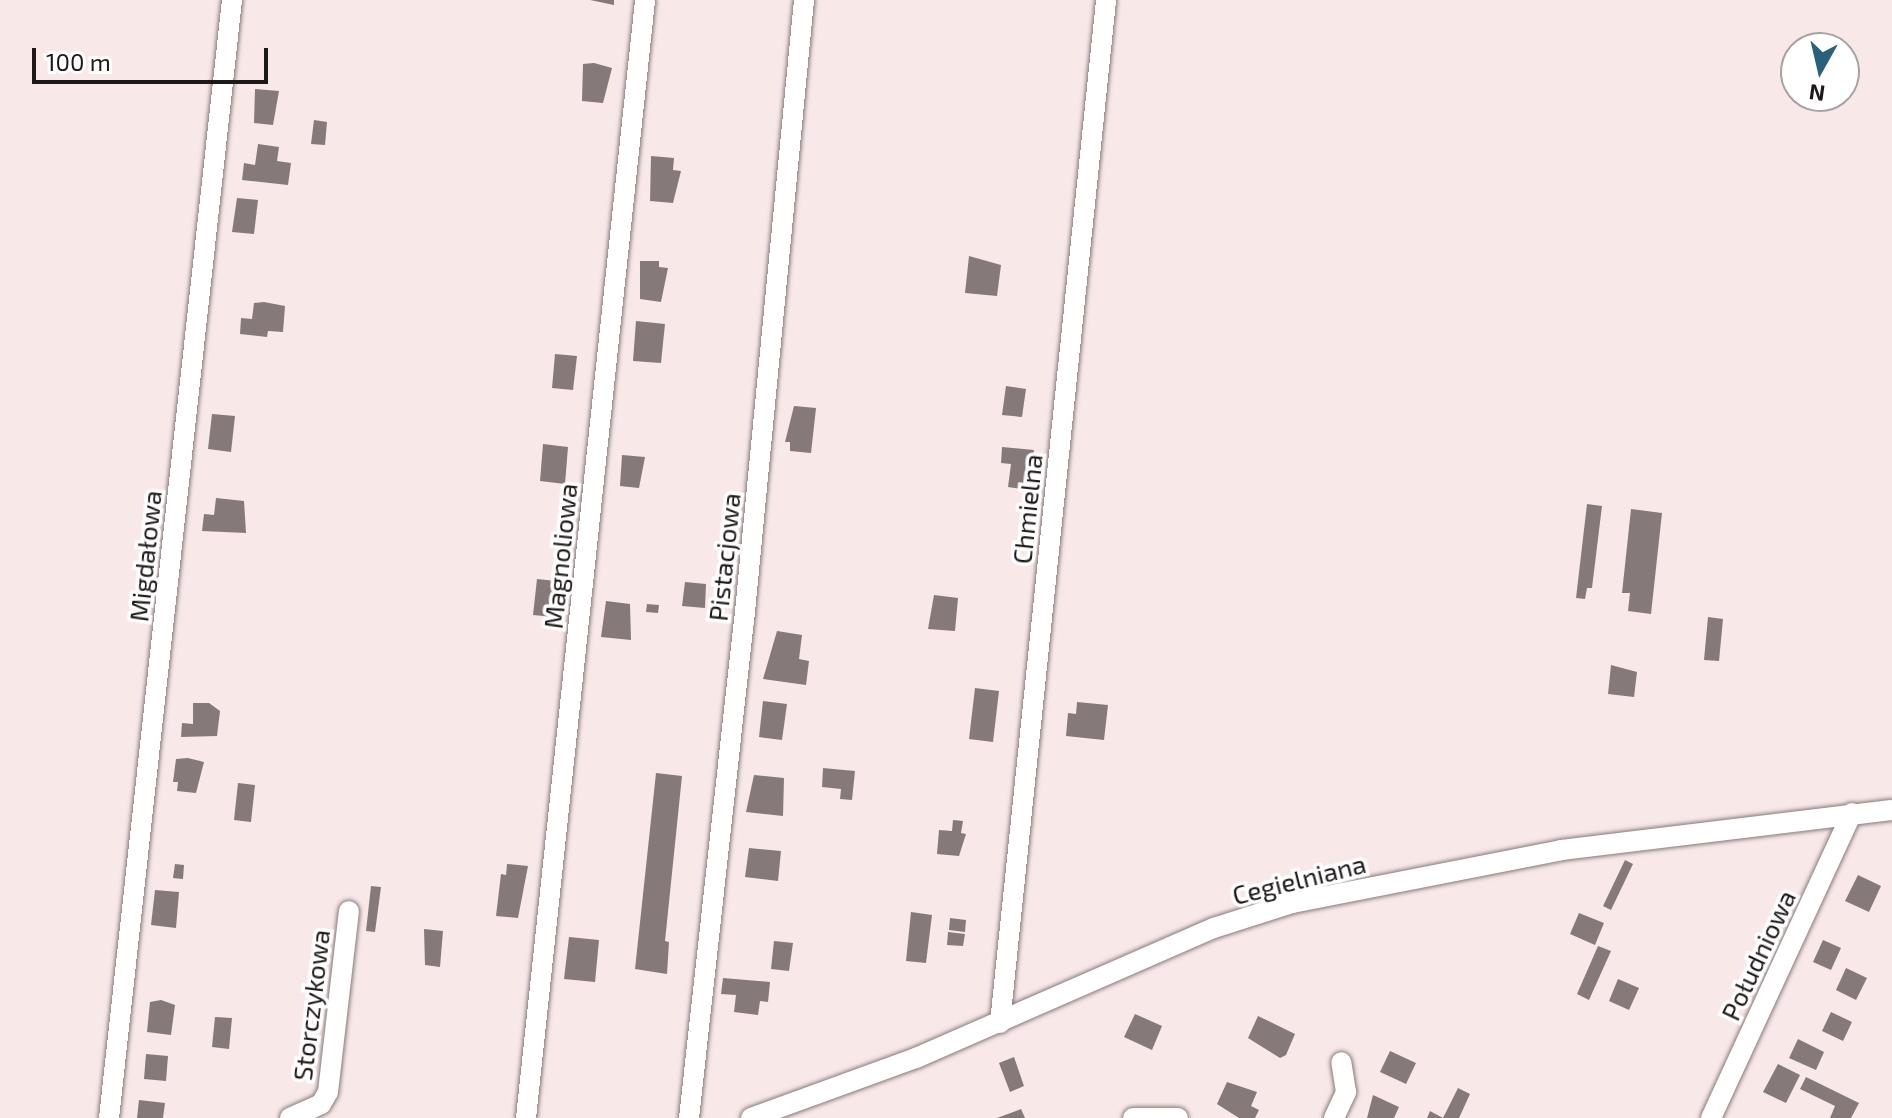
<!DOCTYPE html>
<meta charset="utf-8">
<style>
body{margin:0}
#map{position:relative;width:1892px;height:1118px;overflow:hidden;background:#f8e9e8;font-family:"Exo 2",sans-serif}
div>[style]{position:absolute}
[style*='--x']{left:calc(var(--x)*1px);top:calc(var(--y)*1px);width:calc(var(--w)*1px);rotate:calc(var(--a)*1deg)}
.building>*{inset:0;background:#867979}
.roads{filter:drop-shadow(0 0 2px #877a79) drop-shadow(0 0 2px #877a79)}
.minor>*{height:20px;margin:-10px;padding:0 10px;transform-origin:10px;border-radius:10px;background:#fff}
span{translate:-50% -50%;white-space:nowrap;text-align:center;line-height:1.15;-webkit-text-stroke:7px #fff;paint-order:stroke}
.street-label{font-size:26px;color:#1e1919}
.north{position:absolute;left:1780px;top:32px;width:80px;height:80px;box-sizing:border-box;background:#fff;border:2px solid #a5a3a3;border-radius:50%;rotate:188deg;font-size:22px;font-weight:700;line-height:32px;text-align:center;color:#1e1919}
.north::after{content:'';display:block;margin:auto;width:28px;height:36px;background:#28617a;clip-path:polygon(50% 0,100% 100%,50% 72%,0 100%)}
.scale{position:absolute;left:32px;top:48px;width:236px;height:36px;box-sizing:border-box;border:4px solid #1e1919;border-top:0;padding-left:10px;font-size:24px;line-height:28px;white-space:nowrap;color:#1e1919;-webkit-text-stroke:6px #fff;paint-order:stroke}
</style>
<div id="map">
<div class="building">
<i style="clip-path:polygon(590px 0,614px 0,614px 5px)"></i>
<i style="clip-path:polygon(594px 63px,612px 68px,603px 103px,582px 101px,583px 64px)"></i>
<i style="clip-path:polygon(255px 89px,279px 91px,273px 125px,254px 123px)"></i>
<i style="clip-path:polygon(314px 120px,327px 122px,325px 145px,311px 144px)"></i>
<i style="clip-path:polygon(258px 144px,279px 147px,277px 161px,291px 163px,288px 185px,242px 180px,244px 163px,255px 165px)"></i>
<i style="clip-path:polygon(651px 156px,674px 158px,673px 170px,681px 171px,673px 203px,650px 201px)"></i>
<i style="clip-path:polygon(237px 198px,258px 200px,254px 234px,232px 232px)"></i>
<i style="clip-path:polygon(969px 256px,1001px 265px,997px 296px,965px 293px)"></i>
<i style="clip-path:polygon(640px 261px,659px 261px,659px 267px,668px 268px,661px 302px,640px 299px)"></i>
<i style="clip-path:polygon(264px 302px,285px 306px,283px 332px,268px 331px,267px 337px,240px 334px,241px 318px,252px 319px,254px 303px)"></i>
<i style="clip-path:polygon(636px 321px,665px 324px,661px 363px,633px 361px)"></i>
<i style="clip-path:polygon(555px 354px,577px 356px,573px 390px,552px 388px)"></i>
<i style="clip-path:polygon(1006px 386px,1026px 389px,1022px 417px,1002px 415px)"></i>
<i style="clip-path:polygon(794px 406px,816px 408px,811px 453px,790px 451px,790px 442px,785px 442px)"></i>
<i style="clip-path:polygon(212px 414px,235px 416px,231px 452px,208px 449px)"></i>
<i style="clip-path:polygon(543px 444px,568px 447px,565px 484px,540px 481px)"></i>
<i style="clip-path:polygon(1002px 447px,1034px 450px,1027px 490px,1008px 487px,1011px 464px,1001px 463px)"></i>
<i style="clip-path:polygon(622px 455px,645px 457px,639px 488px,620px 486px)"></i>
<i style="clip-path:polygon(216px 498px,244px 501px,246px 533px,202px 531px,204px 514px,214px 515px)"></i>
<i style="clip-path:polygon(1587px 504px,1602px 506px,1592px 588px,1587px 588px,1585px 599px,1576px 598px)"></i>
<i style="clip-path:polygon(1631px 509px,1662px 513px,1651px 614px,1628px 611px,1630px 593px,1622px 593px)"></i>
<i style="clip-path:polygon(537px 579px,556px 581px,554px 617px,533px 615px)"></i>
<i style="clip-path:polygon(685px 582px,706px 584px,705px 608px,682px 606px)"></i>
<i style="clip-path:polygon(934px 595px,958px 598px,955px 631px,928px 629px)"></i>
<i style="clip-path:polygon(606px 601px,630px 604px,631px 640px,601px 637px)"></i>
<i style="clip-path:polygon(647px 604px,659px 605px,658px 613px,646px 612px)"></i>
<i style="clip-path:polygon(1708px 617px,1723px 619px,1719px 661px,1704px 660px)"></i>
<i style="clip-path:polygon(777px 631px,802px 635px,799px 659px,809px 661px,806px 685px,763px 679px)"></i>
<i style="clip-path:polygon(1611px 665px,1637px 672px,1634px 697px,1608px 694px)"></i>
<i style="clip-path:polygon(975px 688px,999px 691px,993px 742px,969px 739px)"></i>
<i style="clip-path:polygon(763px 701px,787px 704px,782px 740px,759px 737px)"></i>
<i style="clip-path:polygon(1077px 702px,1108px 705px,1104px 740px,1066px 736px,1068px 713px,1076px 714px)"></i>
<i style="clip-path:polygon(193px 703px,209px 703px,220px 711px,217px 736px,181px 737px,182px 723px,193px 724px)"></i>
<i style="clip-path:polygon(188px 758px,204px 762px,196px 793px,177px 791px,178px 782px,173px 782px,176px 759px)"></i>
<i style="clip-path:polygon(823px 768px,855px 771px,852px 800px,840px 799px,841px 789px,822px 787px)"></i>
<i style="clip-path:polygon(656px 773px,682px 776px,665px 941px,669px 942px,667px 974px,635px 969px)"></i>
<i style="clip-path:polygon(754px 775px,784px 778px,783px 816px,746px 812px)"></i>
<i style="clip-path:polygon(238px 783px,255px 785px,251px 822px,234px 820px)"></i>
<i style="clip-path:polygon(953px 820px,963px 821px,961px 833px,966px 834px,959px 856px,937px 854px,939px 830px,952px 831px)"></i>
<i style="clip-path:polygon(749px 848px,781px 851px,778px 881px,745px 877px)"></i>
<i style="clip-path:polygon(1625px 860px,1633px 864px,1611px 910px,1603px 906px)"></i>
<i style="clip-path:polygon(175px 864px,184px 865px,183px 879px,173px 878px)"></i>
<i style="clip-path:polygon(507px 864px,528px 866px,518px 918px,496px 916px,501px 874px,506px 875px)"></i>
<i style="clip-path:polygon(1858px 875px,1881px 886px,1869px 912px,1845px 901px)"></i>
<i style="clip-path:polygon(371px 886px,381px 887px,375px 932px,366px 931px)"></i>
<i style="clip-path:polygon(155px 890px,179px 892px,176px 928px,151px 925px)"></i>
<i style="clip-path:polygon(911px 912px,932px 915px,926px 963px,906px 961px)"></i>
<i style="clip-path:polygon(1579px 913px,1604px 923px,1595px 945px,1570px 934px)"></i>
<i style="clip-path:polygon(950px 918px,966px 920px,965px 932px,949px 930px)"></i>
<i style="clip-path:polygon(424px 929px,443px 931px,440px 967px,425px 965px)"></i>
<i style="clip-path:polygon(948px 932px,965px 934px,963px 946px,947px 945px)"></i>
<i style="clip-path:polygon(569px 937px,599px 940px,595px 982px,564px 979px)"></i>
<i style="clip-path:polygon(1823px 940px,1841px 948px,1831px 970px,1813px 962px)"></i>
<i style="clip-path:polygon(774px 941px,793px 943px,789px 971px,771px 969px)"></i>
<i style="clip-path:polygon(1598px 946px,1611px 951px,1589px 1000px,1577px 994px)"></i>
<i style="clip-path:polygon(1846px 968px,1867px 978px,1856px 1000px,1836px 990px)"></i>
<i style="clip-path:polygon(723px 978px,770px 982px,768px 1002px,760px 1001px,758px 1015px,734px 1012px,736px 995px,721px 994px)"></i>
<i style="clip-path:polygon(1618px 979px,1639px 988px,1629px 1010px,1609px 1001px)"></i>
<i style="clip-path:polygon(161px 1000px,175px 1005px,171px 1035px,147px 1032px,150px 1002px)"></i>
<i style="clip-path:polygon(1831px 1012px,1852px 1022px,1843px 1041px,1822px 1031px)"></i>
<i style="clip-path:polygon(1135px 1014px,1162px 1026px,1152px 1050px,1124px 1037px)"></i>
<i style="clip-path:polygon(1258px 1016px,1295px 1034px,1286px 1055px,1280px 1058px,1248px 1038px)"></i>
<i style="clip-path:polygon(215px 1017px,232px 1018px,229px 1049px,212px 1047px)"></i>
<i style="clip-path:polygon(1798px 1039px,1824px 1052px,1816px 1070px,1789px 1058px)"></i>
<i style="clip-path:polygon(1390px 1051px,1416px 1063px,1406px 1084px,1380px 1072px)"></i>
<i style="clip-path:polygon(146px 1054px,168px 1056px,166px 1081px,144px 1079px)"></i>
<i style="clip-path:polygon(1014px 1057px,1024px 1086px,1010px 1092px,999px 1063px)"></i>
<i style="clip-path:polygon(1778px 1064px,1800px 1075px,1786px 1103px,1763px 1092px)"></i>
<i style="clip-path:polygon(1806px 1077px,1859px 1103px,1851px 1118px,1830px 1118px,1835px 1106px,1800px 1089px)"></i>
<i style="clip-path:polygon(1227px 1082px,1257px 1092px,1251px 1106px,1259px 1110px,1255px 1118px,1239px 1118px,1217px 1104px)"></i>
<i style="clip-path:polygon(1458px 1088px,1470px 1094px,1459px 1118px,1427px 1118px,1430px 1111px,1443px 1118px)"></i>
<i style="clip-path:polygon(1373px 1095px,1399px 1107px,1394px 1118px,1367px 1118px)"></i>
<i style="clip-path:polygon(139px 1100px,165px 1103px,163px 1118px,137px 1118px)"></i>
<i style="clip-path:polygon(1021px 1109px,1025px 1118px,997px 1118px)"></i>
</div>
<div class="roads">
<div class="minor">
<i style="--x:1000;--y:1023;--w:1028;--a:-84.08"></i>
<i style="--x:109;--y:1118;--w:1125;--a:-83.72"></i>
<i style="--x:290;--y:1118;--w:34;--a:-24"></i>
<i style="--x:321;--y:1104;--w:14;--a:-60"></i>
<i style="--x:328;--y:1092;--w:182;--a:-83.4"></i>
<i style="--x:526;--y:1118;--w:1124;--a:-83.92"></i>
<i style="--x:689;--y:1118;--w:499;--a:-83.7"></i>
<i style="--x:744;--y:622;--w:625;--a:-84.49"></i>
<i style="--x:751;--y:1118;--w:176;--a:-20"></i>
<i style="--x:916;--y:1058;--w:325;--a:-23.6"></i>
<i style="--x:1214;--y:928;--w:82;--a:-17.8"></i>
<i style="--x:1292;--y:903;--w:274;--a:-11.1"></i>
<i style="--x:1561;--y:850;--w:333;--a:-6.9"></i>
<i style="--x:1133;--y:1118;--w:45;--a:0"></i>
<i style="--x:1334;--y:1118;--w:29;--a:-65"></i>
<i style="--x:1346;--y:1092;--w:30;--a:-99"></i>
<i style="--x:1711;--y:1118;--w:336;--a:-65.2"></i>
</div>
</div>
<div class="street-label">
<span style="left:1027px;top:509px;rotate:-84deg">Chmielna</span>
<span style="left:145px;top:556px;rotate:-84deg">Migdałowa</span>
<span style="left:560px;top:556px;rotate:-84deg">Magnoliowa</span>
<span style="left:724px;top:557px;rotate:-84deg">Pistacjowa</span>
<span style="left:1299px;top:879px;rotate:-14deg">Cegielniana</span>
<span style="left:1758px;top:955px;rotate:-65deg">Południowa</span>
<span style="left:311px;top:1005px;rotate:-83deg">Storczykowa</span>
</div>
<div class="north">N</div>
<div class="scale">100 m</div>
</div>
